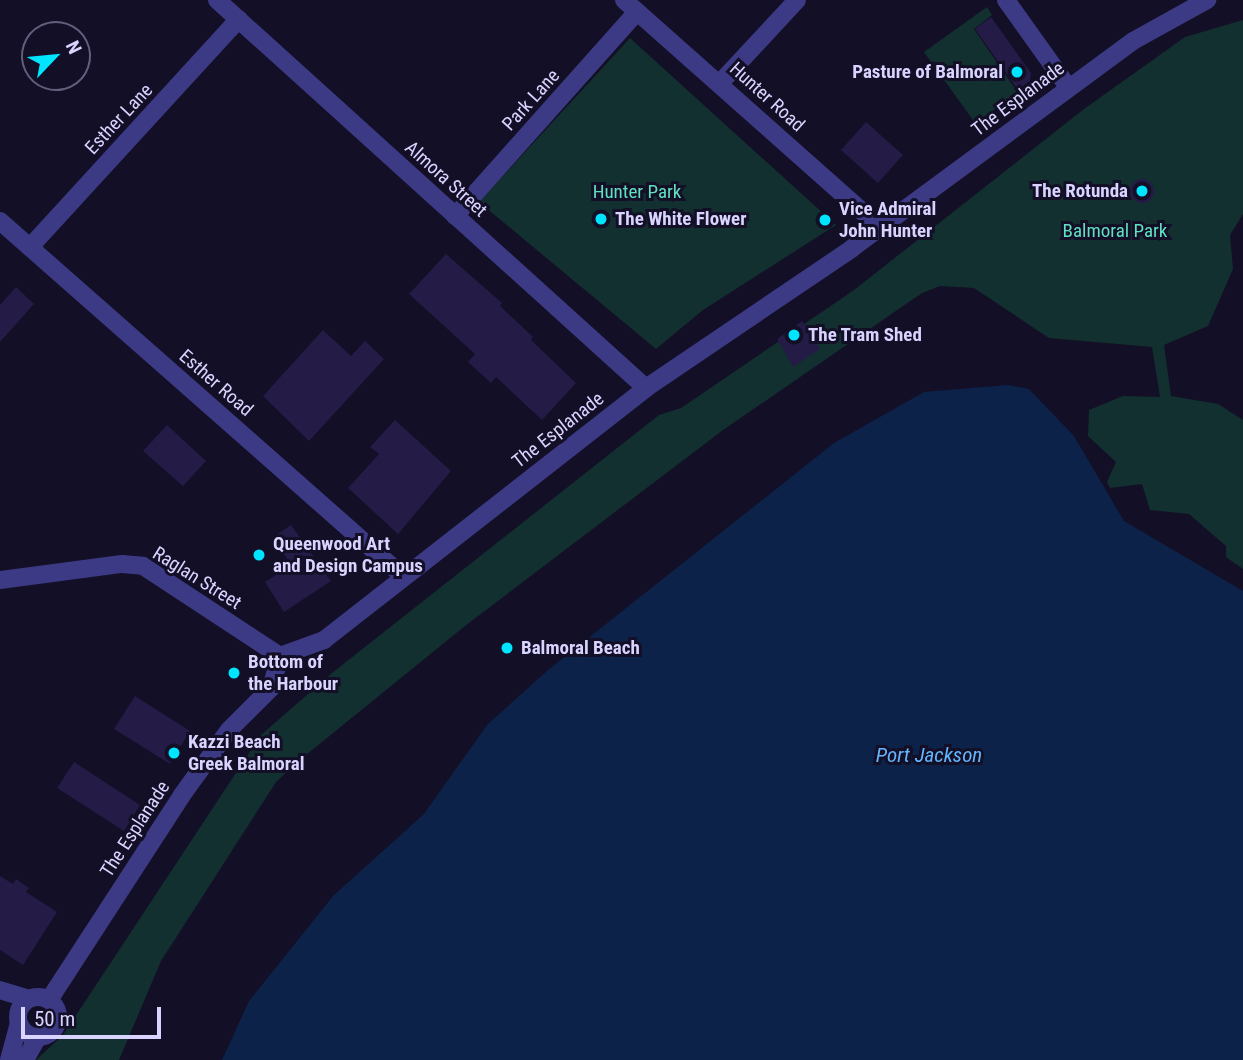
<!DOCTYPE html>
<style>
body{margin:0}
#map{position:relative;width:1243px;height:1060px;overflow:hidden;background:#130f26;font-family:"Roboto Condensed",sans-serif}
div>[style]{position:absolute}
[style*='--x']{left:calc(var(--x)*1px);top:calc(var(--y)*1px);width:calc(var(--w)*1px);rotate:calc(var(--a)*1deg)}
.green>*{inset:0;background:#12302f}
.water>*{inset:0;background:#0c2248}
.building>*{inset:0;background:#241b47}
.round{border-radius:50%}
.minor>*{height:18px;margin:-9px;padding:0 9px;transform-origin:9px;border-radius:9px;background:#3d3a85}
.minor>.ring{margin:-9px;padding:0;box-sizing:content-box;background:none;border:18px solid #3d3a85;border-radius:50%}
.dots>*{width:19px;height:19px;translate:-50% -50%;box-sizing:border-box;border:4px solid #130f26;border-radius:50%}
span{translate:-50% -50%;white-space:nowrap;text-align:center;line-height:1.15;-webkit-text-stroke:6px #130f26;paint-order:stroke}
.poi-label{font-size:19px;color:#d9d4ff;font-weight:700}
.right{translate:-100% -50%;text-align:right}
.left{translate:0 -50%;text-align:left}
.street-label{font-size:19px;color:#d9d4ff}
.park-label{font-size:19px;color:#5fe0c0}
.water-label{font-size:21px;color:#62b6ff;font-style:italic}
.north{position:absolute;left:21px;top:21px;width:70px;height:70px;box-sizing:border-box;background:#130f26;border:2px solid #625e7d;border-radius:50%;rotate:64deg;font-size:19px;font-weight:700;line-height:28px;text-align:center;color:#d9d4ff}
.north::after{content:'';display:block;margin:auto;width:24px;height:32px;background:#00e5ff;clip-path:polygon(50% 0,100% 100%,50% 72%,0 100%)}
.scale{position:absolute;left:21px;top:1007px;width:140px;height:32px;box-sizing:border-box;border:4px solid #d9d4ff;border-top:0;padding-left:9px;font-size:21px;line-height:24px;white-space:nowrap;color:#d9d4ff;-webkit-text-stroke:5px #130f26;paint-order:stroke}
</style>
<div id="map">
<div class="green">
<i style="clip-path:polygon(987px 7px,992px 15px,974px 29px,1018px 93px,975px 123px,924px 52px)"></i>
<i style="clip-path:polygon(1243px 20px,1243px 214px,1230px 235px,1233px 269px,1208px 326px,1164px 345px,1171px 396px,1218px 404px,1243px 420px,1243px 569px,1226px 557px,1226px 546px,1189px 514px,1150px 510px,1142px 484px,1110px 488px,1107px 482px,1116px 462px,1088px 436px,1089px 410px,1123px 396px,1160px 397px,1152px 347px,1049px 338px,974px 288px,940px 286px,922px 293px,723px 430px,465px 626px,301px 759px,276px 782px,161px 961px,119px 1060px,36px 1060px,63px 1035px,261px 735px,332px 673px,659px 415px,681px 408px,854px 290px,1084px 109px,1185px 37px)"></i>
<i style="clip-path:polygon(630px 38px,836px 225px,703px 310px,656px 349px,479px 202px)"></i>
</div>
<div class="water">
<i style="clip-path:polygon(1008px 385px,1029px 389px,1074px 436px,1124px 521px,1243px 591px,1243px 1060px,222px 1060px,249px 1001px,333px 896px,424px 814px,487px 725px,548px 670px,834px 443px,924px 392px)"></i>
</div>
<div class="building">
<i style="clip-path:polygon(991px 17px,1031px 73px,1030px 81px,1018px 90px,975px 29px)"></i>
<i style="clip-path:polygon(866px 122px,903px 155px,878px 183px,841px 150px)"></i>
<i class="round" style="left:1130px;top:179px;width:24px;height:24px"></i>
<i style="clip-path:polygon(446px 254px,502px 303px,500px 306px,533px 337px,531px 340px,576px 383px,542px 420px,496px 377px,491px 383px,468px 362px,475px 354px,409px 294px)"></i>
<i style="clip-path:polygon(16px 287px,34px 304px,0 342px,0 305px)"></i>
<i style="clip-path:polygon(802px 321px,820px 349px,793px 367px,777px 339px)"></i>
<i style="clip-path:polygon(323px 330px,351px 356px,365px 341px,384px 359px,309px 441px,263px 396px)"></i>
<i style="clip-path:polygon(395px 420px,451px 471px,398px 534px,348px 488px,379px 454px,370px 447px)"></i>
<i style="clip-path:polygon(167px 425px,206px 461px,183px 486px,143px 451px)"></i>
<i style="clip-path:polygon(291px 525px,331px 581px,284px 612px,265px 582px,291px 565px,273px 537px)"></i>
<i style="clip-path:polygon(135px 696px,190px 731px,170px 764px,114px 729px)"></i>
<i style="clip-path:polygon(74px 762px,140px 805px,124px 831px,57px 788px)"></i>
<i style="clip-path:polygon(0 876px,13px 884px,16px 879px,29px 888px,26px 892px,57px 912px,23px 965px,0 950px)"></i>
</div>
<div class="minor">
<i style="--x:217;--y:0;--w:578;--a:42.13"></i>
<i style="--x:624;--y:0;--w:342;--a:41.6"></i>
<i style="--x:1006;--y:0;--w:107;--a:54.5"></i>
<i style="--x:720;--y:83;--w:113;--a:-47.1"></i>
<i style="--x:455;--y:216;--w:273;--a:-48.3"></i>
<i style="--x:0;--y:221;--w:538;--a:41.39"></i>
<i style="--x:30;--y:247;--w:309;--a:-47.5"></i>
<i style="--x:0;--y:580;--w:123;--a:-7.5"></i>
<i style="--x:122;--y:564;--w:21;--a:5"></i>
<i style="--x:143;--y:566;--w:164;--a:33.3"></i>
<i style="--x:280;--y:656;--w:47;--a:-20"></i>
<i style="--x:324;--y:640;--w:409;--a:-38"></i>
<i style="--x:646;--y:388;--w:248;--a:-34.1"></i>
<i style="--x:851;--y:249;--w:350;--a:-36.4"></i>
<i style="--x:1133;--y:41;--w:85;--a:-29"></i>
<i style="--x:0;--y:990;--w:30;--a:17"></i>
<i class="ring" style="left:18px;top:997px;width:22px;height:22px"></i>
<i style="--x:49;--y:1000;--w:244;--a:-57"></i>
<i style="--x:182;--y:795;--w:80;--a:-54.1"></i>
<i style="--x:229;--y:730;--w:59;--a:-45"></i>
<i style="--x:271;--y:688;--w:33;--a:-74"></i>
<i style="--x:9;--y:1060;--w:38;--a:-75"></i>
<i style="--x:25;--y:1060;--w:26;--a:-61"></i>
</div>
<div class="dots">
<i style="left:1017px;top:72px;background:#00e5ff"></i>
<i style="left:1142px;top:191px;background:#00e5ff"></i>
<i style="left:601px;top:219px;background:#00e5ff"></i>
<i style="left:825px;top:220px;background:#00e5ff"></i>
<i style="left:794px;top:335px;background:#00e5ff"></i>
<i style="left:259px;top:555px;background:#00e5ff"></i>
<i style="left:507px;top:648px;background:#00e5ff"></i>
<i style="left:234px;top:673px;background:#00e5ff"></i>
<i style="left:174px;top:753px;background:#00e5ff"></i>
</div>
<div class="poi-label">
<span class="right" style="left:1003px;top:72px">Pasture of Balmoral</span>
<span class="right" style="left:1128px;top:191px">The Rotunda</span>
<span class="left" style="left:839px;top:220px">Vice Admiral<br>John Hunter</span>
<span class="left" style="left:615px;top:219px">The White Flower</span>
<span class="left" style="left:808px;top:335px">The Tram Shed</span>
<span class="left" style="left:273px;top:555px">Queenwood Art<br>and Design Campus</span>
<span class="left" style="left:521px;top:648px">Balmoral Beach</span>
<span class="left" style="left:248px;top:673px">Bottom of<br>the Harbour</span>
<span class="left" style="left:188px;top:753px">Kazzi Beach<br>Greek Balmoral</span>
</div>
<div class="street-label">
<span style="left:767px;top:97px;rotate:42deg">Hunter Road</span>
<span style="left:1018px;top:99px;rotate:-37deg">The Esplanade</span>
<span style="left:531px;top:100px;rotate:-48deg">Park Lane</span>
<span style="left:119px;top:119px;rotate:-47deg">Esther Lane</span>
<span style="left:446px;top:179px;rotate:42deg">Almora Street</span>
<span style="left:216px;top:383px;rotate:41deg">Esther Road</span>
<span style="left:558px;top:430px;rotate:-38deg">The Esplanade</span>
<span style="left:197px;top:578px;rotate:32deg">Raglan Street</span>
<span style="left:135px;top:829px;rotate:-57deg">The Esplanade</span>
</div>
<div class="park-label">
<span style="left:637px;top:192px">Hunter Park</span>
<span style="left:1115px;top:231px">Balmoral Park</span>
</div>
<div class="water-label">
<span style="left:929px;top:755px">Port Jackson</span>
</div>
<div class="north">N</div>
<div class="scale">50 m</div>
</div>
